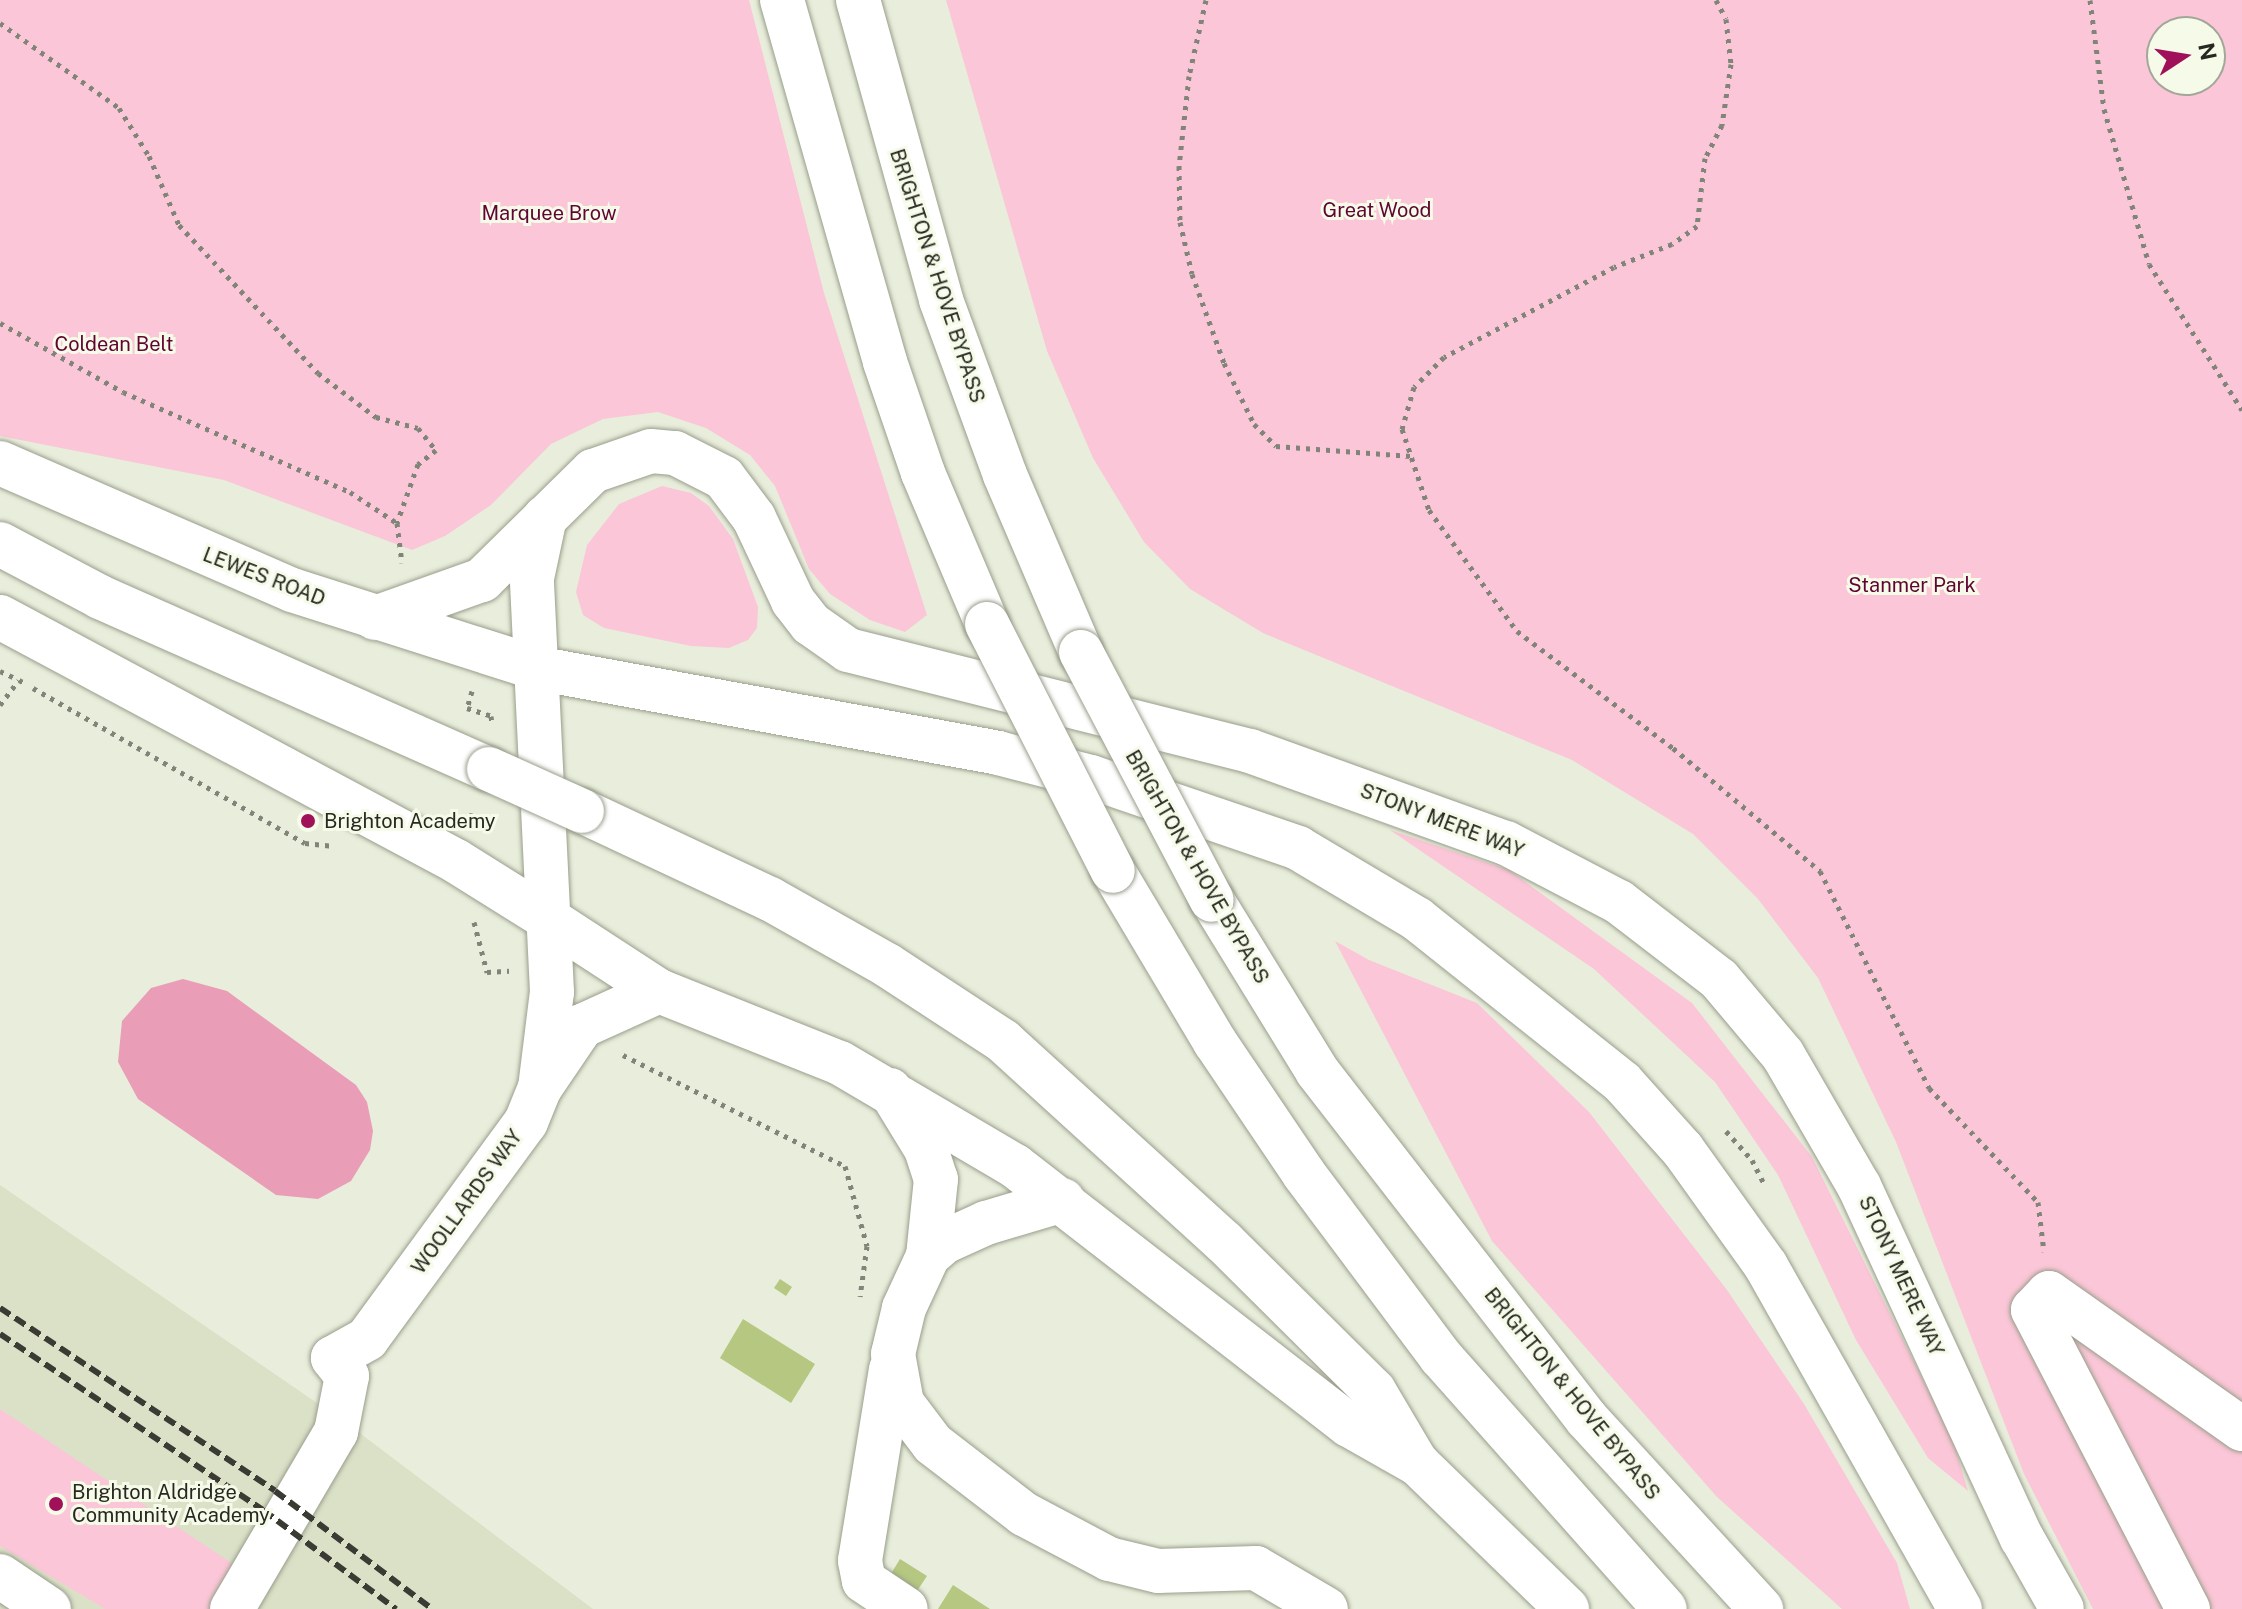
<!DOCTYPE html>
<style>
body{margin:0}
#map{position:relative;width:2242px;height:1609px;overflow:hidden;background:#e8eedb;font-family:"Public Sans",sans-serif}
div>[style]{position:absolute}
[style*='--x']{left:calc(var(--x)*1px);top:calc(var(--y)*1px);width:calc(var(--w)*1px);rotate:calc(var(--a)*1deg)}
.built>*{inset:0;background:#dae1c7}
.green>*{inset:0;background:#fbc6d7}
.water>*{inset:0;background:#e99db7}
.building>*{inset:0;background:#b5c780}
.path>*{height:5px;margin-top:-2.5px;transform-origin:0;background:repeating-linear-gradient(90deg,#818579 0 4px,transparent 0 10px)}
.roads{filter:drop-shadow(0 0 2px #999e8c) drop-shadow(0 0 2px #999e8c)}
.minor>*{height:44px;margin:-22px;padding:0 22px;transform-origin:22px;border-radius:22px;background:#fff}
.major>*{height:44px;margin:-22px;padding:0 22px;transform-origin:22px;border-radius:22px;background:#fff}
.highway>*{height:44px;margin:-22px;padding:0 22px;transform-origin:22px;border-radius:22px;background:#fff}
.rail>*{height:6px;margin-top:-3px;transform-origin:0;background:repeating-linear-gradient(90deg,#3a3c34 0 12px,transparent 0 18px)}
.bridges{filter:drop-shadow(0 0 2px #999e8c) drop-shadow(0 0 2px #999e8c)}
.highway-bridge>*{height:44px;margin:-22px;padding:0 22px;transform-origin:22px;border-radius:22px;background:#fff}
.dots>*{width:22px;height:22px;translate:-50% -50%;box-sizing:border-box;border:4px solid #f5fbe8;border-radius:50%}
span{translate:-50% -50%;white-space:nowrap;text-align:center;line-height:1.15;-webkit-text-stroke:6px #f5fbe8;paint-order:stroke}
.park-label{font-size:20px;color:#600434}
.street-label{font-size:20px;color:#262821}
.poi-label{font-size:20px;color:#262821}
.left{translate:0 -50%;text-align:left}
.north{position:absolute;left:2146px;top:16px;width:80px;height:80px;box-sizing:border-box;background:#f5fbe8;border:2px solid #a2a798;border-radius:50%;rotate:78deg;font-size:22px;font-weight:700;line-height:32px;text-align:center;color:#262821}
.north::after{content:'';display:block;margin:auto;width:28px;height:36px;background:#a0115a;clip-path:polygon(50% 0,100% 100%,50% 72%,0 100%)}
</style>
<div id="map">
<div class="built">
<i style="clip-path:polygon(0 1185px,349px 1425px,593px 1609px,0 1609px)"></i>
</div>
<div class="green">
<i style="clip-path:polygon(0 0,749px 0,824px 293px,927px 615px,905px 632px,870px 620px,830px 594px,809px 569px,775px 486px,750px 455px,706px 428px,658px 412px,603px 419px,551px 444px,491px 505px,445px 536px,412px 550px,224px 480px,0 436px)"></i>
<i style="clip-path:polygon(evenodd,946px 0,2242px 0,2242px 1609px,2093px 1609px,2024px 1474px,1896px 1142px,1818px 978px,1758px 899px,1693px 834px,1572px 760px,1263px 633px,1190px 589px,1144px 542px,1093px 458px,1047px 351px,946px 0,2162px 32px,2210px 32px,2210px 80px,2162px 80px,2162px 32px)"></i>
<i style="clip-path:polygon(662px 486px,691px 493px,709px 506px,733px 539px,758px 607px,757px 628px,748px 640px,729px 648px,691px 646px,604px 628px,583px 615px,576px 592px,587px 545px,619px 504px)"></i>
<i style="clip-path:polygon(1390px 830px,1509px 870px,1692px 1003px,1812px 1157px,1953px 1440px,1968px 1491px,1928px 1458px,1856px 1340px,1778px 1175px,1715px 1082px,1594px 969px)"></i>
<i style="clip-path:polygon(1335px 941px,1369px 960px,1477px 1003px,1589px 1112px,1727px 1290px,1804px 1404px,1897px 1563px,1910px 1609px,1842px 1609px,1717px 1497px,1492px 1241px)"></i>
<i style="clip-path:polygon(0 1409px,242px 1570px,222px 1609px,105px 1609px,0 1546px)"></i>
</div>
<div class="water">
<i style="clip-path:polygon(183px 979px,227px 991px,356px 1085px,367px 1102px,373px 1131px,370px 1150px,351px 1181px,318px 1199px,276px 1195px,138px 1099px,118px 1062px,122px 1021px,151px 988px)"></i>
</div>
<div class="building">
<i style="clip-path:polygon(780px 1279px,792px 1287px,786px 1296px,774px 1288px)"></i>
<i style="clip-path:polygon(743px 1319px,815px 1364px,791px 1403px,720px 1358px)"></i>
<i style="clip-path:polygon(900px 1559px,927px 1576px,915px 1594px,889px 1577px)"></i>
<i style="clip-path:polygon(953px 1585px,990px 1609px,938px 1609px)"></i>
</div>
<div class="path">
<i style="--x:1206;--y:0;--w:78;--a:102.6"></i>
<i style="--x:1189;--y:76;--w:91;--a:96.3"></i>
<i style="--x:1179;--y:166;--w:56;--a:89"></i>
<i style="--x:1180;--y:222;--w:53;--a:77"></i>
<i style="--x:1192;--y:274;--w:95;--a:70.2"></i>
<i style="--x:1224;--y:363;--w:68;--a:63.8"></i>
<i style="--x:1254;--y:424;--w:31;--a:45"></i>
<i style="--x:1276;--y:446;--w:135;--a:4.2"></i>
<i style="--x:1716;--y:0;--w:21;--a:62"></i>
<i style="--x:1726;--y:19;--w:45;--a:83.7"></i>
<i style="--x:1731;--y:64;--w:62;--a:98.4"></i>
<i style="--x:1722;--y:125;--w:37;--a:117"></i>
<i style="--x:1705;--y:158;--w:68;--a:96.7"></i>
<i style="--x:1697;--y:226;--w:31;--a:144"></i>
<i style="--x:1672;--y:244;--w:62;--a:158.4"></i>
<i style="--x:1614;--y:267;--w:192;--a:152.1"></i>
<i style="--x:1444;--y:357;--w:42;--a:135"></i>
<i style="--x:1414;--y:387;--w:44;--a:105.9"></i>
<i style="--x:1402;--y:429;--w:85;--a:71.6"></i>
<i style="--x:1429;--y:510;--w:150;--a:54"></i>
<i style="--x:1517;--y:631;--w:195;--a:36.9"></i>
<i style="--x:1673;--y:748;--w:192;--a:39.9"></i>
<i style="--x:1820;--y:871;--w:243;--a:63.3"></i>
<i style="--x:1929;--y:1088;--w:158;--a:46.3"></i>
<i style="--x:2038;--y:1202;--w:50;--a:83.2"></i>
<i style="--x:2090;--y:0;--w:110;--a:82.7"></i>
<i style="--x:2104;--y:109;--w:161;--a:73.8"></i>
<i style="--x:2149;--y:264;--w:173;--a:57.5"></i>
<i style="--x:0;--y:23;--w:146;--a:35.5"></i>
<i style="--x:119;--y:108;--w:57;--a:58"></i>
<i style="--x:149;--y:156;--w:75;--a:66.5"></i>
<i style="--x:179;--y:225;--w:203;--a:46.8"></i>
<i style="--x:318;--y:373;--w:73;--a:37.2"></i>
<i style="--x:376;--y:417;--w:43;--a:14.7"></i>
<i style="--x:418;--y:428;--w:28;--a:51"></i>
<i style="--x:436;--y:450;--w:23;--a:142"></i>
<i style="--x:418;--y:464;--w:63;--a:109.6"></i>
<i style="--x:397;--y:523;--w:40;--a:82.9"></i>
<i style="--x:0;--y:323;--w:141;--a:29.3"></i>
<i style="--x:123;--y:392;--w:248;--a:23.8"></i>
<i style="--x:350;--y:492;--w:56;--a:33.4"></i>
<i style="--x:0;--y:671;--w:19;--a:25"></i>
<i style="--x:33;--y:688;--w:313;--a:29.7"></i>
<i style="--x:305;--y:843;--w:29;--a:6"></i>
<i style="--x:472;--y:691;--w:18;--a:106"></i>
<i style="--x:467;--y:708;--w:25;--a:18"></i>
<i style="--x:491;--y:716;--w:8;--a:83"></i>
<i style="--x:0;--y:705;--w:31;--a:-53"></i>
<i style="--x:19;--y:680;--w:7;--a:27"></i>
<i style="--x:468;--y:819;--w:4;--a:-76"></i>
<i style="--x:469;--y:815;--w:21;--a:11"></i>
<i style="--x:474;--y:922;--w:52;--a:75.4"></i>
<i style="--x:487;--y:972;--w:22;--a:-3"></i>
<i style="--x:623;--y:1055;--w:248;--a:26.6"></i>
<i style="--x:845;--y:1166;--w:83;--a:74.6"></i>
<i style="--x:867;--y:1246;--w:51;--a:97.8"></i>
<i style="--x:1726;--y:1131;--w:39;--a:48"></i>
<i style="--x:1752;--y:1160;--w:27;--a:63"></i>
</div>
<div class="roads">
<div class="minor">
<i style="--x:375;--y:618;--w:114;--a:-19.6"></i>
<i style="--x:482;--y:580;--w:156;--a:-44.5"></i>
<i style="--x:593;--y:471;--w:61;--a:-19"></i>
<i style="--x:651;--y:451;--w:24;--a:5"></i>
<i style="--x:675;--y:453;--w:55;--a:27"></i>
<i style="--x:724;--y:478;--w:50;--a:53.1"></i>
<i style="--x:754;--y:518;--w:92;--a:64.8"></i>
<i style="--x:793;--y:601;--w:29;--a:52"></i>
<i style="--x:811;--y:624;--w:45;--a:35.1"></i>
<i style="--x:848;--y:650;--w:414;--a:14.1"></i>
<i style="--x:1250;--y:751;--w:272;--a:19.8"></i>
<i style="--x:1506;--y:843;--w:127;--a:27.6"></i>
<i style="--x:1619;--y:902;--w:126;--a:37.6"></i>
<i style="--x:1719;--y:979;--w:99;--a:49.9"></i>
<i style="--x:1783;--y:1055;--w:151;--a:59.9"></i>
<i style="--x:1859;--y:1186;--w:388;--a:65.2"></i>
<i style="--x:2022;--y:1538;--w:81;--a:60.6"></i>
<i style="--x:890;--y:1090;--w:69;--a:58.6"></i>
<i style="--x:926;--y:1149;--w:32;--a:72"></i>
<i style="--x:936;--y:1179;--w:77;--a:95.9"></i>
<i style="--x:928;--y:1256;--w:57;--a:114.8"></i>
<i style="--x:904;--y:1308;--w:47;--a:103.4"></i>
<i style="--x:893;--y:1354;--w:50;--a:79.6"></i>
<i style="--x:902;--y:1403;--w:51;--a:52.9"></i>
<i style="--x:933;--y:1444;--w:115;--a:37.6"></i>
<i style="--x:1024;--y:1514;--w:96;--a:27.9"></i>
<i style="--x:1109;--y:1559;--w:50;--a:13.8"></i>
<i style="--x:1158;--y:1571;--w:98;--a:-1.8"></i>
<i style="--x:1256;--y:1568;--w:81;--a:30.4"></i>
<i style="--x:928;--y:1256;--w:21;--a:-41"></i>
<i style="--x:944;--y:1242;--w:46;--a:-24.3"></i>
<i style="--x:986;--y:1223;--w:80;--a:-16.6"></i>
<i style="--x:891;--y:1369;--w:194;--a:99.2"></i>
<i style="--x:860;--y:1561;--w:20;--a:79"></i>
<i style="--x:864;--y:1581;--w:50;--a:33.7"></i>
<i style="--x:0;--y:1576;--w:59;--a:34"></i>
<i style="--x:232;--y:1609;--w:205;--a:-59.6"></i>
<i style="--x:336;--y:1432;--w:57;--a:-78.9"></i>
<i style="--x:347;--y:1376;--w:23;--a:-128"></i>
<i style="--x:333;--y:1358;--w:39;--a:-29"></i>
<i style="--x:367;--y:1339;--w:269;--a:-53.8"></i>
<i style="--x:526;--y:1122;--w:37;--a:-68"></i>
<i style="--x:540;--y:1088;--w:97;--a:-82.9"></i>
<i style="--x:552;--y:992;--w:414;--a:-92.8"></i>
<i style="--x:532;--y:578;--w:62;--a:-78"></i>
<i style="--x:2188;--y:1609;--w:337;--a:-117.4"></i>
<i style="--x:2033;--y:1310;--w:23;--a:-47"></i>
<i style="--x:2049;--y:1293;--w:236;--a:35.2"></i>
</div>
<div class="major">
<i style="--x:0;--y:463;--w:318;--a:23.5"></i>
<i style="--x:292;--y:590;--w:256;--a:17.7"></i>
<i style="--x:0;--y:617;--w:517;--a:28.15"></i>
<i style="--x:456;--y:861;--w:111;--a:32.1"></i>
</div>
<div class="highway">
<i style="--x:782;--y:0;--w:376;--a:74.1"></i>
<i style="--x:885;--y:362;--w:117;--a:71.1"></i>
<i style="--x:923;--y:473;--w:164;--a:67"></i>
<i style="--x:858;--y:0;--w:311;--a:74.5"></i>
<i style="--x:941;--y:300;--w:186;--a:69.9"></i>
<i style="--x:1005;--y:475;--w:193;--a:66.8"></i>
<i style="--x:0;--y:544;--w:113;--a:27.9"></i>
<i style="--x:100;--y:597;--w:425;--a:23.9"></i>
<i style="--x:536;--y:668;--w:470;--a:10.4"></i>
<i style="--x:998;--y:753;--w:96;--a:14.5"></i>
<i style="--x:1091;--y:777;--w:219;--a:18.9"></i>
<i style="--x:1298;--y:848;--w:139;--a:30.8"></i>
<i style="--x:1417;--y:919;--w:262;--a:38.5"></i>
<i style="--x:1622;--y:1082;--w:91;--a:48.1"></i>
<i style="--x:1683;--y:1150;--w:143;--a:54.4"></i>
<i style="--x:1766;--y:1266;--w:394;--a:60.5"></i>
<i style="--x:582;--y:811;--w:208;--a:25.1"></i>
<i style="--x:770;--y:899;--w:134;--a:29.4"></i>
<i style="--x:887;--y:965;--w:139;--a:33.2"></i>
<i style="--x:1003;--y:1041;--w:299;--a:42.3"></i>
<i style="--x:1224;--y:1242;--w:211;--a:44.8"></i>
<i style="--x:1374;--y:1391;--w:82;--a:59.4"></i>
<i style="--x:1113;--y:871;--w:199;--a:59.2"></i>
<i style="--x:1215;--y:1042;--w:159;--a:56"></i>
<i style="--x:1304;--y:1174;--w:229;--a:53.2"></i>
<i style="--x:1441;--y:1357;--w:337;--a:48.4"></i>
<i style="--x:1212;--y:900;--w:201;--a:58.4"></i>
<i style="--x:1317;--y:1071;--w:440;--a:52.2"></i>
<i style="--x:1587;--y:1419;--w:258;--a:47.5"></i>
<i style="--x:550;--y:920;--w:130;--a:33.1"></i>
<i style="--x:659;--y:991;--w:195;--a:21.7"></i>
<i style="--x:840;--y:1063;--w:203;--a:30.5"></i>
<i style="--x:1015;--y:1166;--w:423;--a:37.8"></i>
<i style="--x:1349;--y:1425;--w:79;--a:29.5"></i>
<i style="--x:1418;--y:1464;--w:208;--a:44.2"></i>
<i style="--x:540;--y:1088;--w:75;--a:-55.9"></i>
<i style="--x:582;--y:1026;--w:85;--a:-24.4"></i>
</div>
</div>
<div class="rail">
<i style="--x:0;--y:1308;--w:330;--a:33.6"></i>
<i style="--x:275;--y:1491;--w:196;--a:36.9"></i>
<i style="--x:0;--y:1334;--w:316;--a:33.8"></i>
<i style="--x:263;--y:1510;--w:166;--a:36.7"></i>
</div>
<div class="bridges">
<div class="highway-bridge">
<i style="--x:987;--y:624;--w:277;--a:63"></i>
<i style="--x:1081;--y:652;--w:280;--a:62.2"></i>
<i style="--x:489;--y:769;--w:102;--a:24.3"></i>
</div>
</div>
<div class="dots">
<i style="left:308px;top:821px;background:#a0115a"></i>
<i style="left:56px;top:1504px;background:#a0115a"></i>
</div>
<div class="park-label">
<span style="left:1377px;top:210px">Great Wood</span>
<span style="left:549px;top:213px">Marquee Brow</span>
<span style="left:114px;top:344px">Coldean Belt</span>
<span style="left:1912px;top:585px">Stanmer Park</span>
</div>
<div class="street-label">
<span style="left:937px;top:276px;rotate:72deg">BRIGHTON &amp; HOVE BYPASS</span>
<span style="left:264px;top:577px;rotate:21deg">LEWES ROAD</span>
<span style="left:1442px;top:821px;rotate:21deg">STONY MERE WAY</span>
<span style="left:1197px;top:867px;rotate:60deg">BRIGHTON &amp; HOVE BYPASS</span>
<span style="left:467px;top:1202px;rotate:-54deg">WOOLLARDS WAY</span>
<span style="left:1901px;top:1276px;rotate:65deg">STONY MERE WAY</span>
<span style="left:1572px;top:1394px;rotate:51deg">BRIGHTON &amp; HOVE BYPASS</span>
</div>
<div class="poi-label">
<span class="left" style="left:324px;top:821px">Brighton Academy</span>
<span class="left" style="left:72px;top:1504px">Brighton Aldridge<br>Community Academy</span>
</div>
<div class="north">N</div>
</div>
